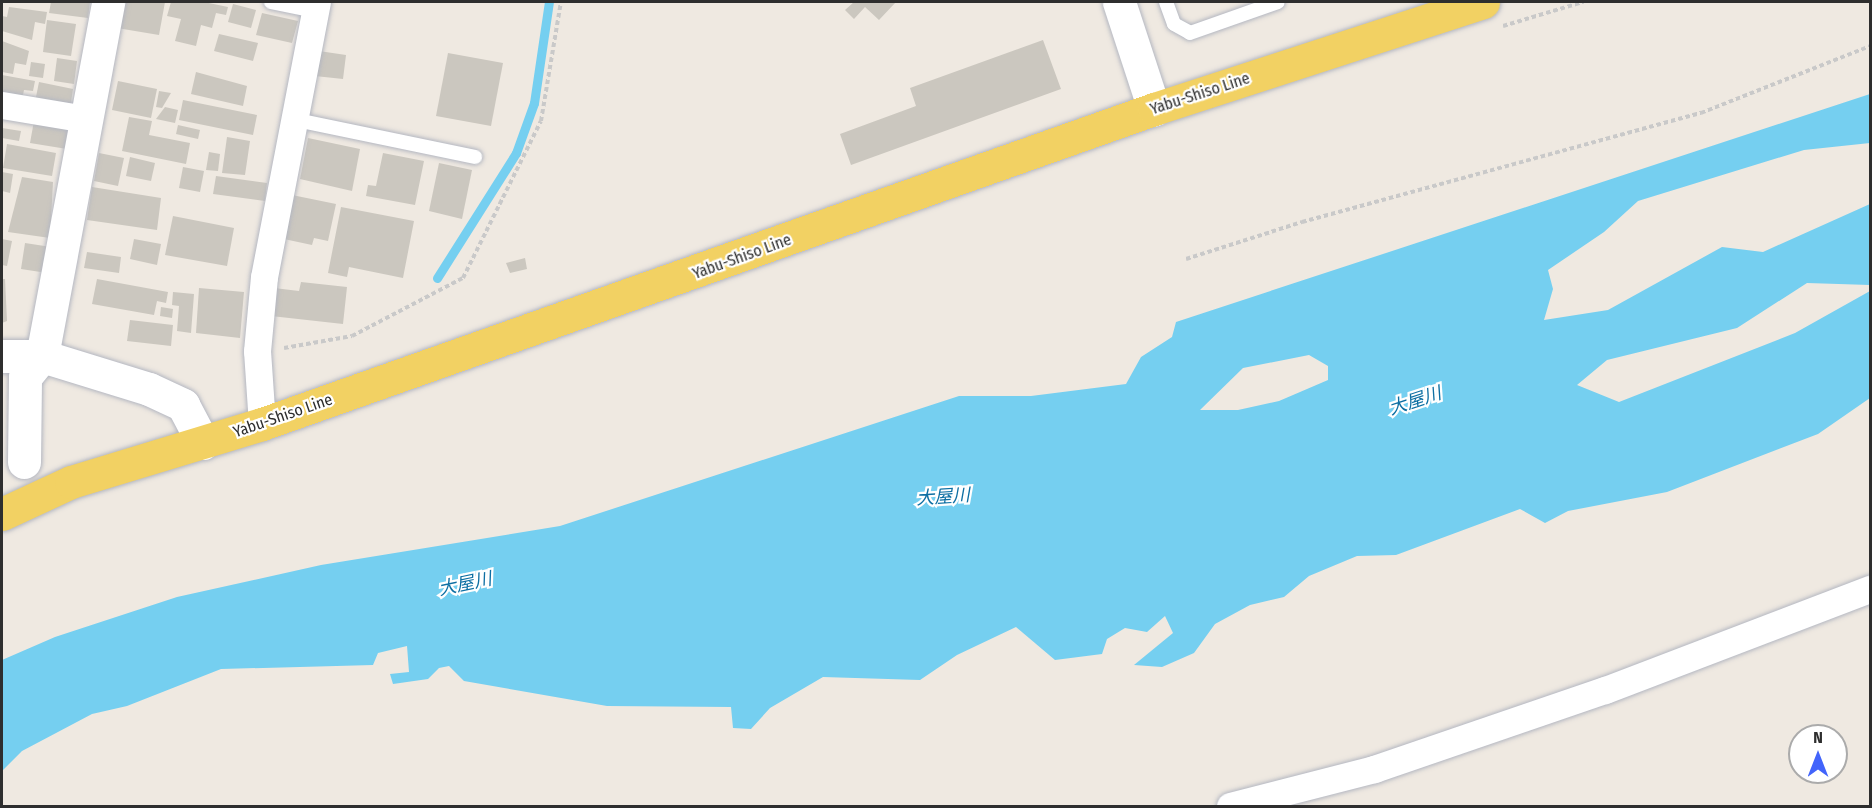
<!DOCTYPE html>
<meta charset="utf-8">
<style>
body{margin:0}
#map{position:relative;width:1872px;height:808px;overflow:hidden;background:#efe9e1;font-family:"Fira Sans Condensed","Noto Sans JP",sans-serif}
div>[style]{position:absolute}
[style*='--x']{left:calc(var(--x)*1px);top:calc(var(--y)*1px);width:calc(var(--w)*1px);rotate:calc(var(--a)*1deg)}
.water>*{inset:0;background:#75cff0}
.stream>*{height:9px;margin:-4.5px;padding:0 4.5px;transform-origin:4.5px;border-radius:4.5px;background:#75cff0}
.building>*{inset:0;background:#cbc7bf}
.path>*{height:4px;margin-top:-2px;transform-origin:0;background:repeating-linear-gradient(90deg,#c9c9c9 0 4.5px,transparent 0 7.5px)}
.roads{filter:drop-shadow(0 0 2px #b4b7c1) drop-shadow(0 0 2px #b4b7c1)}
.lane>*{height:14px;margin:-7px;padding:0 7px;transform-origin:7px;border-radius:7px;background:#fff}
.street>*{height:27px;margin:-13.5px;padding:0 13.5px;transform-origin:13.5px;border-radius:13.5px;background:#fff}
.secondary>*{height:33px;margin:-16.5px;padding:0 16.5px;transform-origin:16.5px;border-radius:16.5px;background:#fff}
.primary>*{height:33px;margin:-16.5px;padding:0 16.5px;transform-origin:16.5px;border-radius:16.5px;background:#f2d163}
span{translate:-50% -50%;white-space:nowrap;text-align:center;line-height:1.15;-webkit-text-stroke:4.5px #fff;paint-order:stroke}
.street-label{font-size:16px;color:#2e2e2e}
.water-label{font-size:18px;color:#0d6fa3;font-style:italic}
.frame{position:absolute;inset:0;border:3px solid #2e2e2e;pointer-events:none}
.north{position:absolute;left:1788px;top:724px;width:60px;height:60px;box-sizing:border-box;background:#fff;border:2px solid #ababab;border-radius:50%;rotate:0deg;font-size:16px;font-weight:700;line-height:24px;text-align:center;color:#2e2e2e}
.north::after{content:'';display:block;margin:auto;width:21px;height:27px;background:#4264fb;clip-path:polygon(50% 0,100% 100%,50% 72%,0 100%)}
</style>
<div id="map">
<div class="water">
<i style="clip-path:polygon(evenodd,1870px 94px,1870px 143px,1804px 150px,1638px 201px,1604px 232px,1548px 270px,1553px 289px,1544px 320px,1608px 310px,1722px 247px,1763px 252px,1870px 204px,1870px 285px,1807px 283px,1737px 328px,1607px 360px,1577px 385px,1619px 402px,1795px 333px,1870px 291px,1870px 398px,1818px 434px,1667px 492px,1568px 511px,1545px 523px,1520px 509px,1396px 555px,1357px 556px,1309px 576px,1284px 597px,1250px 605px,1215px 624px,1194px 653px,1162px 667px,1134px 665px,1173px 633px,1165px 616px,1147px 632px,1125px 628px,1107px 639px,1102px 654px,1055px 660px,1016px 627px,957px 655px,920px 680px,823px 677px,770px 708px,751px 729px,733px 728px,731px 707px,607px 706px,464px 681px,449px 666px,439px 668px,428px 679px,393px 684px,390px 674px,409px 672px,407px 646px,378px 653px,373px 665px,221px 669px,127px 706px,92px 714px,22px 751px,2px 771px,2px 660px,55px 637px,177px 597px,321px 565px,560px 526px,959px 396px,1031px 396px,1126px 384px,1141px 357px,1172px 337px,1176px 322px,1870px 94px,1309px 355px,1328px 366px,1328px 380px,1279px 401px,1238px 410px,1200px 410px,1243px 368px,1309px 355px)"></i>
</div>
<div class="stream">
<i style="--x:437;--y:278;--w:148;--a:-57.7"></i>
<i style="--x:516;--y:153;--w:53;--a:-70.2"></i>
<i style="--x:534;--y:103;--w:102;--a:-81.6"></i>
</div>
<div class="building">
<i style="clip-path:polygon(51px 2px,90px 2px,88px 18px,49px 13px)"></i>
<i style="clip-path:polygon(122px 2px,165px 2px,159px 35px,117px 28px)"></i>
<i style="clip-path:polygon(171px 2px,204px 2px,228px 7px,226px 15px,216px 13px,212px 28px,201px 25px,196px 46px,175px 41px,181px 19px,167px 16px)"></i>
<i style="clip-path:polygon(854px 2px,896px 2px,879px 20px,865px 7px,854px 19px,845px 10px)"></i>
<i style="clip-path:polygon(233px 4px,256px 10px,251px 28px,228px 22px)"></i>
<i style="clip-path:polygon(9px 7px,47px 12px,45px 24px,35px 22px,32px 40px,2px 31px,2px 16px,7px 17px)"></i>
<i style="clip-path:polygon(262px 13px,298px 21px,292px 43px,256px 35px)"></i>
<i style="clip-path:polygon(47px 20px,76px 24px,71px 56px,43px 52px)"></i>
<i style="clip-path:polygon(219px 34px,258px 43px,253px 61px,214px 51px)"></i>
<i style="clip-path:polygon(1043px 40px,1061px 89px,851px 165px,840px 134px,916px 106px,910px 88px)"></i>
<i style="clip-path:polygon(2px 41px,29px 51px,26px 65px,15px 63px,13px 74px,2px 72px)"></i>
<i style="clip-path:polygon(319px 51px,346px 55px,343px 79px,315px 76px)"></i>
<i style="clip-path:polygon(448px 53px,503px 63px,491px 126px,436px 116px)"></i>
<i style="clip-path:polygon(57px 58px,77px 61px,74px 84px,54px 81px)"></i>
<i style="clip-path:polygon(31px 62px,45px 64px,43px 78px,29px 76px)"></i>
<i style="clip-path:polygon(196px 72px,247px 86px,243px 106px,191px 94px)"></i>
<i style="clip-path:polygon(2px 75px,35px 81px,33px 91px,24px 90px,22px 100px,2px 97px)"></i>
<i style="clip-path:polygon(118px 81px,157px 89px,151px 118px,112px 110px)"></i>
<i style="clip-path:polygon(39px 82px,73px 89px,70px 109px,35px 102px)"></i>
<i style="clip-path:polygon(159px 91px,171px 93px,162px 108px,156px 107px)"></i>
<i style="clip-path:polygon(183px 100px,257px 115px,253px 135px,179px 120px)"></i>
<i style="clip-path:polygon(165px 107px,178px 110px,175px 123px,156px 119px)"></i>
<i style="clip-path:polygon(129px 117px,152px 121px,149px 135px,190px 143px,186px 164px,122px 151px)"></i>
<i style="clip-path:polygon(34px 121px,71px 128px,67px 149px,30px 143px)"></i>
<i style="clip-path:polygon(178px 125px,200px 130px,198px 139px,176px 134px)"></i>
<i style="clip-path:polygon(2px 128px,21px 131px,19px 141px,2px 138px)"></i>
<i style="clip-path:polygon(227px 137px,250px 141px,245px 175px,222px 173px)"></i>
<i style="clip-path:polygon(308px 138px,360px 149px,352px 191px,300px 179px)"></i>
<i style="clip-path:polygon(7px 144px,56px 153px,52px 176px,3px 168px)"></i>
<i style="clip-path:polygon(209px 152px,220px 154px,218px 171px,206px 170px)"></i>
<i style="clip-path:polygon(99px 153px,124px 158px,118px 186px,94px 181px)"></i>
<i style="clip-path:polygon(383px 153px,424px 161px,415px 205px,366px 196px,368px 185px,376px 186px)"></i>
<i style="clip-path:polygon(130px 157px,155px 163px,151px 181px,126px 176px)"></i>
<i style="clip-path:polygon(439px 163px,472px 170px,462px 219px,429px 211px)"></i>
<i style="clip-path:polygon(183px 167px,204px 171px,200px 192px,179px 188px)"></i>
<i style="clip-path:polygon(2px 172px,13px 174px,10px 193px,2px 191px)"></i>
<i style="clip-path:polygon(216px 176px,267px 183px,265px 201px,213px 194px)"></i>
<i style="clip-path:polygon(22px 177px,53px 182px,50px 238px,8px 232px)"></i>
<i style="clip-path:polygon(92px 187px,161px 198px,157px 230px,87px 220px)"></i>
<i style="clip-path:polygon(292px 195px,336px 204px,328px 241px,314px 238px,312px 245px,284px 239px)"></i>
<i style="clip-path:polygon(341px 207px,414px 221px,403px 278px,349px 267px,347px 277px,328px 273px)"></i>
<i style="clip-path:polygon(173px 216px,234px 228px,227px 266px,165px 255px)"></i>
<i style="clip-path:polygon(2px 239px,12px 241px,7px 266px,2px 265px)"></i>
<i style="clip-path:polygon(134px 239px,161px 244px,157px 265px,130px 259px)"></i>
<i style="clip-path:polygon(25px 243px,51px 247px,47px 273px,21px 269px)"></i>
<i style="clip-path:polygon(87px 252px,121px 257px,119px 273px,84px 268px)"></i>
<i style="clip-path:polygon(525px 258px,527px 269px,510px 273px,506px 263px)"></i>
<i style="clip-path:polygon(2px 279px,5px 279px,7px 321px,2px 323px)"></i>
<i style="clip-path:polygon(97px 279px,168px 292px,166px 303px,157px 301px,154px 315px,92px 304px)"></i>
<i style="clip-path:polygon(301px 282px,347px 287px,343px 324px,271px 316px,274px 288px,299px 291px)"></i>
<i style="clip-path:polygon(199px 288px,244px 292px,240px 338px,196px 333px)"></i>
<i style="clip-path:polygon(173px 292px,194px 294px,191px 333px,177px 331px,179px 306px,172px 305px)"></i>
<i style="clip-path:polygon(161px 307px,173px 309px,172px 318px,160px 316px)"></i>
<i style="clip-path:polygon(130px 320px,173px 325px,171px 346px,127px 341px)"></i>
</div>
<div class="path">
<i style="--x:1503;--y:26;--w:84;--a:-16.7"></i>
<i style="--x:1186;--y:259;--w:122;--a:-17.7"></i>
<i style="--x:1302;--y:222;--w:414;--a:-15.3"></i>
<i style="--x:1701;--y:113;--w:182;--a:-21.6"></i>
<i style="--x:284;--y:348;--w:69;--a:-10"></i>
<i style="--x:352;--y:336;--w:125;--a:-27.6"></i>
<i style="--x:463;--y:278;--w:175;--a:-63.6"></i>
<i style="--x:541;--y:121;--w:121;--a:-80.5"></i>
</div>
<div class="roads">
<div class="lane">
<i style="--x:271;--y:2;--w:45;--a:11.6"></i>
<i style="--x:1166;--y:2;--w:23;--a:70"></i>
<i style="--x:1174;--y:24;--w:18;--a:29"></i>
<i style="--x:1190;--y:33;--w:93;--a:-19.4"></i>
<i style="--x:292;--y:119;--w:187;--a:11.7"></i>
</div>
<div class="street">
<i style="--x:2;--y:105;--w:85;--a:9.5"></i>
<i style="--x:262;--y:424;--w:73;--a:-93.9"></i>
<i style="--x:257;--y:351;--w:74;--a:-84.6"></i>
<i style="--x:264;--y:277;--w:280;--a:-79.1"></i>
<i style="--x:1230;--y:806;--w:149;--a:-14.4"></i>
<i style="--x:1374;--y:769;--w:244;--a:-18.9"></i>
<i style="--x:1605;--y:690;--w:284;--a:-20.9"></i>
</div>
<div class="secondary">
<i style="--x:1119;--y:2;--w:113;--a:71.9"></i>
<i style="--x:2;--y:356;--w:40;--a:0"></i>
<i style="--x:42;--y:356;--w:112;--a:17.1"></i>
<i style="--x:149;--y:389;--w:38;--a:25"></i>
<i style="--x:183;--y:405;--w:43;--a:62.2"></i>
<i style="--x:24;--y:462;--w:85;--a:-89.3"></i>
<i style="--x:25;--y:377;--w:27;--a:-51"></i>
<i style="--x:42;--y:356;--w:360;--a:-79.4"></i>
</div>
<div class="primary">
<i style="--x:2;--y:514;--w:76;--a:-24.9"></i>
<i style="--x:71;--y:482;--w:200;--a:-16.9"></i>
<i style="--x:262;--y:424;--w:946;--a:-19.45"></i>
<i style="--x:1154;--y:109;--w:346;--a:-18"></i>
</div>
</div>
<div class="street-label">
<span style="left:1200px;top:94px;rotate:-18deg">Yabu-Shiso Line</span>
<span style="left:742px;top:257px;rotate:-20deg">Yabu-Shiso Line</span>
<span style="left:283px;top:416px;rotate:-19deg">Yabu-Shiso Line</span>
</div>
<div class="water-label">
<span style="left:1415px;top:401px;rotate:-18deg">大屋川</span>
<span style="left:943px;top:497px;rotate:-4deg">大屋川</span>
<span style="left:465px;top:584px;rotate:-12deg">大屋川</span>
</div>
<div class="frame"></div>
<div class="north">N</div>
</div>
